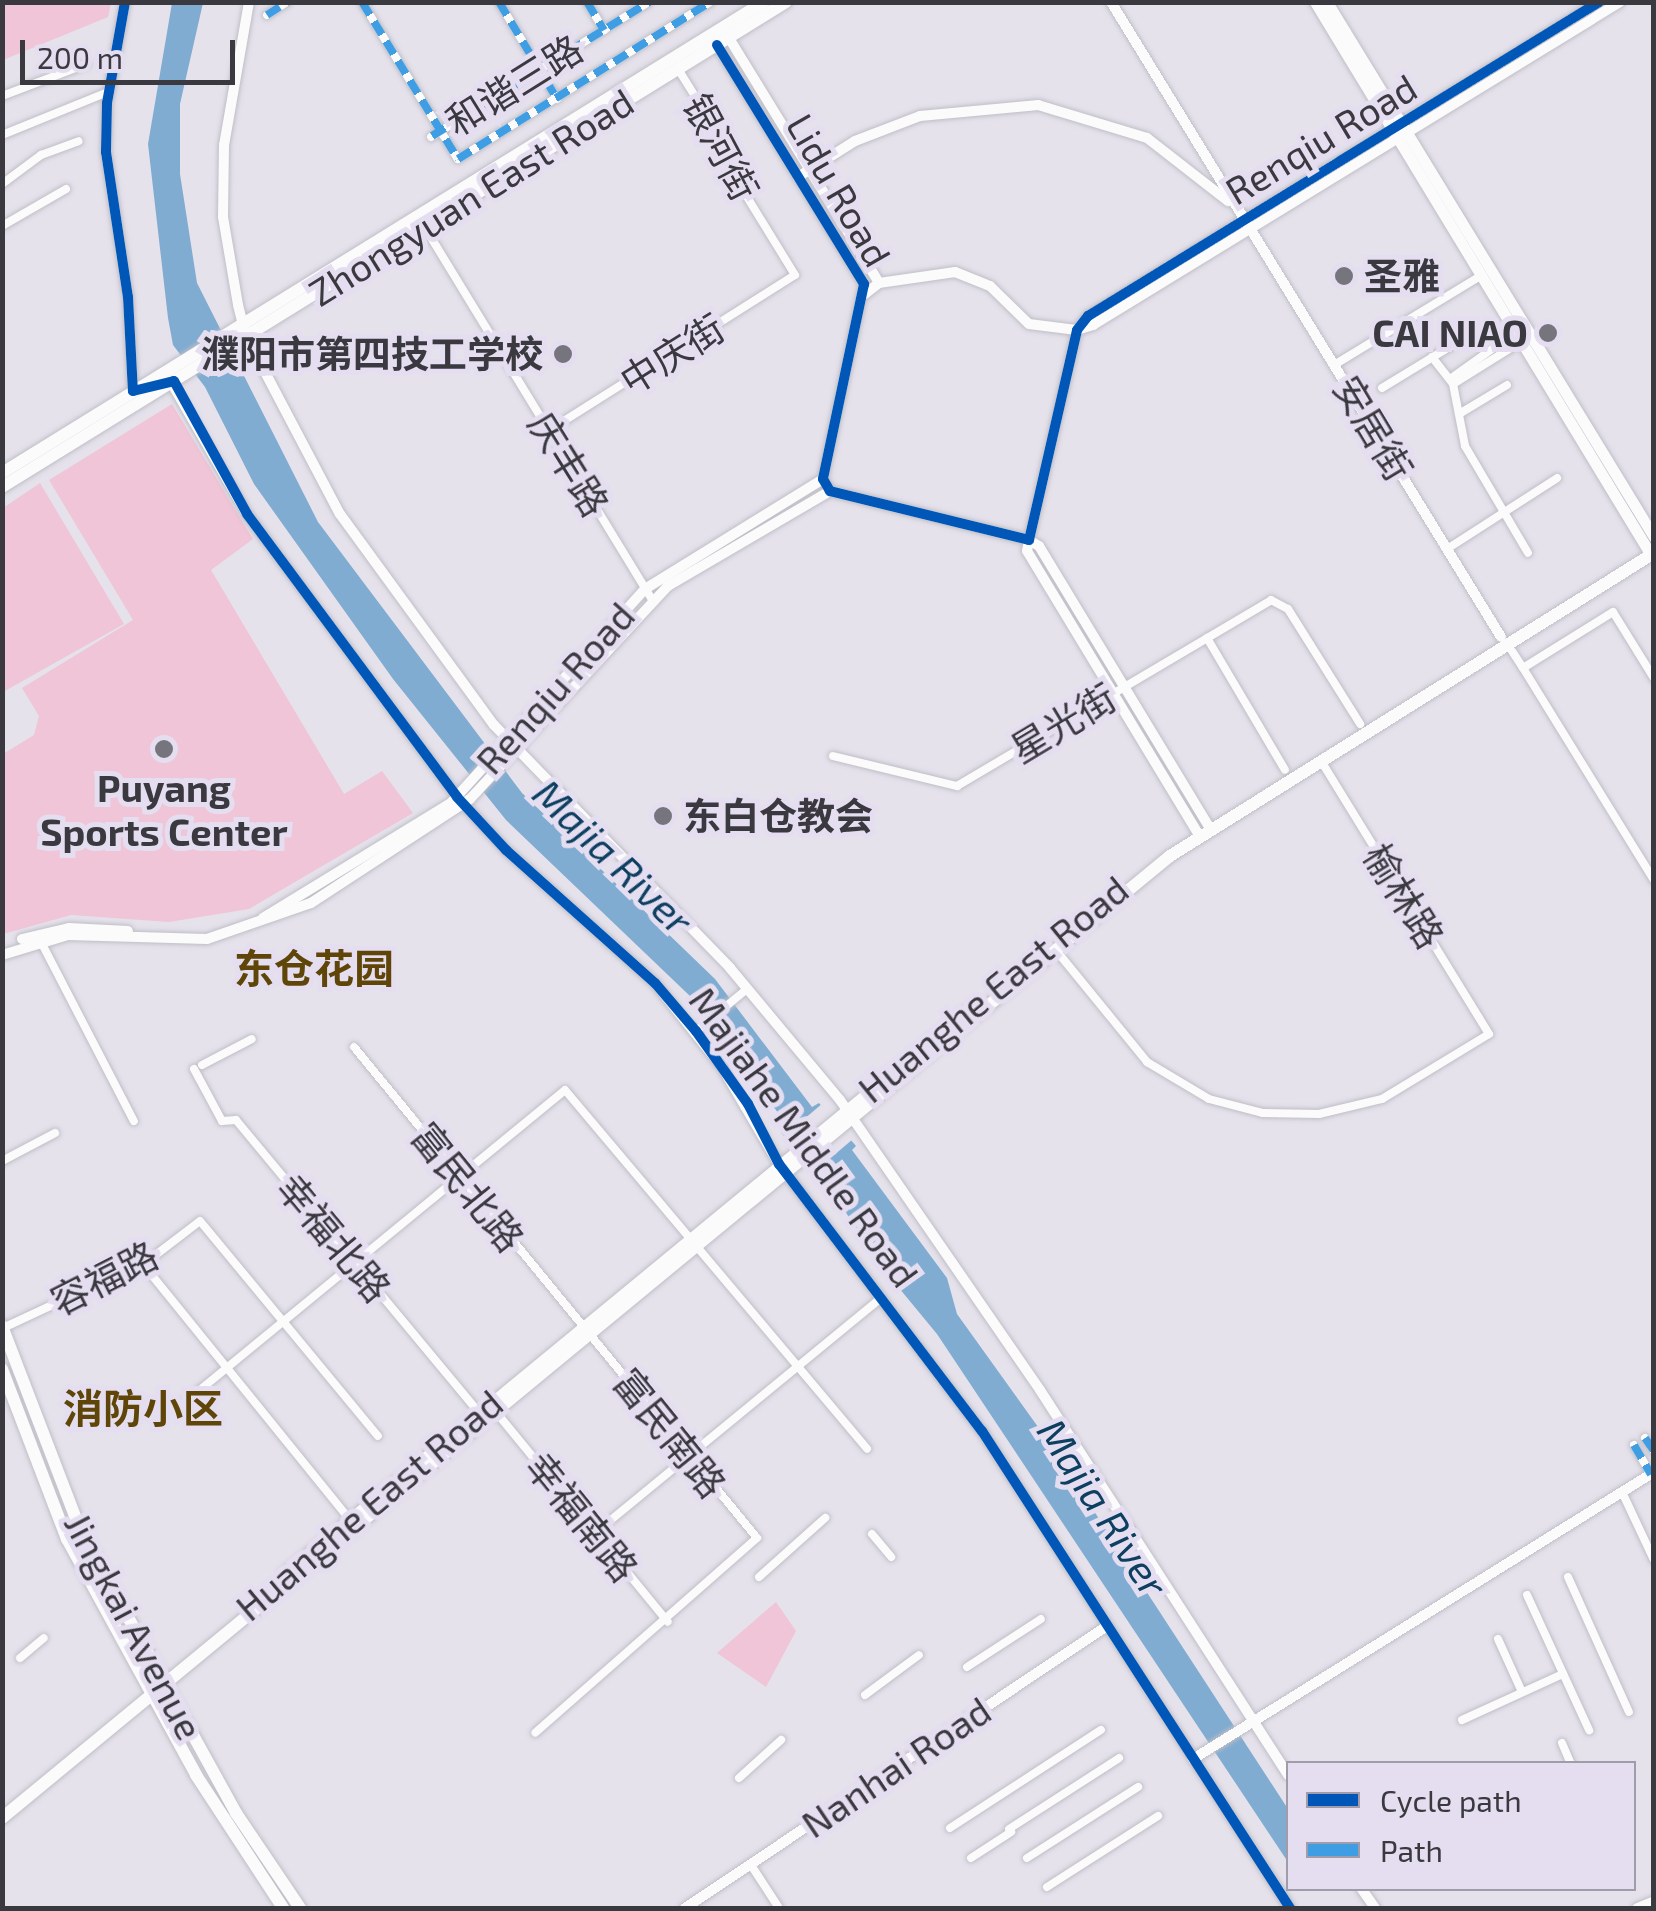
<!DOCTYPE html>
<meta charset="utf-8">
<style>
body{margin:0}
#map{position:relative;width:1656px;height:1911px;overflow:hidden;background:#e5e2ec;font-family:"Exo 2","Noto Sans SC",sans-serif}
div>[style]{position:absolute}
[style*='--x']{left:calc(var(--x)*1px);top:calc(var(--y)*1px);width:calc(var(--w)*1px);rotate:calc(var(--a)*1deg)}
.green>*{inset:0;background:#efc5d7}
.water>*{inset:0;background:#80acd1}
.pier>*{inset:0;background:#e5e2ec}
.roads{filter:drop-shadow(0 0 2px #c0bec6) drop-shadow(0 0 2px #c0bec6)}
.minor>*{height:8px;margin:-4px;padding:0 4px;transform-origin:4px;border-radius:4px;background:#fbfbfc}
.tertiary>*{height:10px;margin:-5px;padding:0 5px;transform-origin:5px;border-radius:5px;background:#fbfbfc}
.secondary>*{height:11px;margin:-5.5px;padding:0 5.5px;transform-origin:5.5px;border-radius:5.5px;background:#fbfbfc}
.primary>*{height:12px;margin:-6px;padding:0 6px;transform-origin:6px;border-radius:6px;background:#fbfbfc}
.quiet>*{height:8px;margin-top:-4px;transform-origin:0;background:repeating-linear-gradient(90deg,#3f9ee3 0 15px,transparent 0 23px)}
.cycleway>*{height:10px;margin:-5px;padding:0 5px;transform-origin:5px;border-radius:5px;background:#0057b8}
.dots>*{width:28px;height:28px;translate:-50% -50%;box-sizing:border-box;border:5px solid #e4def0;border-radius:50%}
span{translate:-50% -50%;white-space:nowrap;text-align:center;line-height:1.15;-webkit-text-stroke:10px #e4def0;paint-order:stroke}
.street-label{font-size:38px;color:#3b3940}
.poi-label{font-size:38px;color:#3b3940;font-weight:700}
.left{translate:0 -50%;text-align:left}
.right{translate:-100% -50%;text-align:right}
.water-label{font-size:40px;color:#0d3f60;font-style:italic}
.neighbourhood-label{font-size:40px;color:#5f4507;font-weight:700}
.frame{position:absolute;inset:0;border:5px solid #3b3940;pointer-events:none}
.legend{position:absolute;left:1286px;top:1761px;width:350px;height:130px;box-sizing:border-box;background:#e4def0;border:2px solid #a09caa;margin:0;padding:12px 18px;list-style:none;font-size:30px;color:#3b3940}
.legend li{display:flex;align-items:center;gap:20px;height:50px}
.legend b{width:50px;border:2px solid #a09caa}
.scale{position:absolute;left:20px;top:40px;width:215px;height:45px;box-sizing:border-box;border:5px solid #3b3940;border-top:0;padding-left:12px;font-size:30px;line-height:35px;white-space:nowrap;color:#3b3940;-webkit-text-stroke:8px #e4def0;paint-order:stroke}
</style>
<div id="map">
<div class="green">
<i style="clip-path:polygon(3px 2px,111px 2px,111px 3px,108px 17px,3px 60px)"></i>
<i style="clip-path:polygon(172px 404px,253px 539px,211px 570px,344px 794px,382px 771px,413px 813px,249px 909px,169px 922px,71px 915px,3px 934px,3px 754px,34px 735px,39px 716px,22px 688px,133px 620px,49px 480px)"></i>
<i style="clip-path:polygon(40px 483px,124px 624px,3px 692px,3px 508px)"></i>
<i style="clip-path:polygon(776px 1602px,796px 1631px,766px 1687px,717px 1653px)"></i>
</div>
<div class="water">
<i style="clip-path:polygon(172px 3px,203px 3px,180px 104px,180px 174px,197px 283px,318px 522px,522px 793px,715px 979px,812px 1107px,819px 1103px,856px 1146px,852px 1150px,947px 1278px,957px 1314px,1051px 1445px,1288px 1809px,1288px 1862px,937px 1334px,880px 1265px,819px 1171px,781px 1133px,788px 1126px,691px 997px,506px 820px,393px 679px,254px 484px,205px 387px,173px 345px,168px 318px,148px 144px)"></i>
</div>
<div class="pier">
<i style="clip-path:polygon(823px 1103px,853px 1139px,813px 1173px,783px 1137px)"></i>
</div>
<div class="roads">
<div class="minor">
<i style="--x:362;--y:2;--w:184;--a:58.6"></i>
<i style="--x:458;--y:159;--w:297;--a:-31.9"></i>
<i style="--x:499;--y:2;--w:113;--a:59.1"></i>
<i style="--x:587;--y:2;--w:33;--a:59"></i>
<i style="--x:267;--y:15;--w:24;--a:-33"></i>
<i style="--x:2;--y:96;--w:90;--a:-20.9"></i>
<i style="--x:2;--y:135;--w:114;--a:-22.1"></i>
<i style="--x:431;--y:137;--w:256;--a:-31.8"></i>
<i style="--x:2;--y:184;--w:49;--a:-36.6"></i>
<i style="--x:41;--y:155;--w:40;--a:-20.2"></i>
<i style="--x:2;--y:226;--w:74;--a:-30"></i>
<i style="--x:424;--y:226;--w:437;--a:58.6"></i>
<i style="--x:1432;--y:357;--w:34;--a:52"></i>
<i style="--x:1453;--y:384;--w:63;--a:79"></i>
<i style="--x:1465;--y:446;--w:124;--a:59.5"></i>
<i style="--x:1334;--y:365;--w:173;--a:-31.3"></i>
<i style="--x:1450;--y:379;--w:81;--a:-35.5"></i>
<i style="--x:1453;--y:384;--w:81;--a:-31.9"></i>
<i style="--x:1382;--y:388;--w:92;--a:-31.3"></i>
<i style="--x:1459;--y:414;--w:56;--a:-31.1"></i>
<i style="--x:548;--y:431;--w:292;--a:-32.3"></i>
<i style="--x:795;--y:275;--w:189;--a:-121.6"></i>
<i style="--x:696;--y:114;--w:9;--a:-36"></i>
<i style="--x:703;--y:109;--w:47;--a:-122"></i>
<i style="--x:1447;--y:549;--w:131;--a:-32.8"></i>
<i style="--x:1207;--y:638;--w:153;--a:59.4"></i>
<i style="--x:1512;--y:651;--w:20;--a:57"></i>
<i style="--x:1523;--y:668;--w:106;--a:-31.9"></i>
<i style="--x:1613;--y:612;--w:78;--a:58.2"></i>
<i style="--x:1523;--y:668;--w:249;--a:58.3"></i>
<i style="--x:833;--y:756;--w:128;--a:13.6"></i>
<i style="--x:957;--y:786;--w:365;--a:-30.6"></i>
<i style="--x:1271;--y:600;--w:19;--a:28"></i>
<i style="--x:1288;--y:609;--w:136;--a:57.9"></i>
<i style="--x:40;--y:940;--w:204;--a:62.6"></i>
<i style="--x:1055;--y:949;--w:146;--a:50.8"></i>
<i style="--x:1147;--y:1062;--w:72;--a:30.8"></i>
<i style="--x:1209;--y:1099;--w:56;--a:14.5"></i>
<i style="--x:1263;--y:1113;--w:56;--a:1"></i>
<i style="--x:1319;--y:1114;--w:65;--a:-13.4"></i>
<i style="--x:1382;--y:1099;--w:125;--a:-31.3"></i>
<i style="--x:1489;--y:1034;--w:321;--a:-121.6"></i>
<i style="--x:696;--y:1031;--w:66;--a:-39.5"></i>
<i style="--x:354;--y:1047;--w:635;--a:50.62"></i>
<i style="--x:757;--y:1538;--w:295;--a:138.7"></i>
<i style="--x:202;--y:1065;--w:56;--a:-27.5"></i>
<i style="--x:194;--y:1069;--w:59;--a:61.7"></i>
<i style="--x:222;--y:1121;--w:14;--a:-4"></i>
<i style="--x:236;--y:1120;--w:381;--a:50.3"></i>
<i style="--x:2;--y:1161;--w:60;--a:-27.8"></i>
<i style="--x:142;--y:1263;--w:331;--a:51"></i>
<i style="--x:3;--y:1328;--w:161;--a:-25"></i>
<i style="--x:149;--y:1260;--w:64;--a:-37.4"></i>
<i style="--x:200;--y:1221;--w:279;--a:50.4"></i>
<i style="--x:184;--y:1403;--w:493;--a:-39.4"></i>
<i style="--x:565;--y:1090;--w:469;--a:49.9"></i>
<i style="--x:496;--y:1412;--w:271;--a:50.7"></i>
<i style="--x:1645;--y:1438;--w:16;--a:55"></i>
<i style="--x:1634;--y:1445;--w:34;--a:60"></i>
<i style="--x:1622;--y:1492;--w:75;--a:64.8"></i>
<i style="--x:595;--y:1533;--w:370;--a:-39.4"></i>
<i style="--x:872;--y:1534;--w:30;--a:50"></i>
<i style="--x:759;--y:1577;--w:89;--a:-41.8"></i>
<i style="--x:1568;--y:1577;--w:148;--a:65.7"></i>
<i style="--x:1527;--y:1595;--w:149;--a:65.3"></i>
<i style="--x:1498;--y:1639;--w:58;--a:65.6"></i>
<i style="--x:20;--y:1658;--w:31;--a:-40"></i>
<i style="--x:967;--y:1667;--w:88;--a:-33"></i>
<i style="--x:865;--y:1695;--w:67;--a:-36.5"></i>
<i style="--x:1462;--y:1720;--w:111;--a:-24.5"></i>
<i style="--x:1562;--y:1743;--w:23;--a:67"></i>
<i style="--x:739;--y:1778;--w:57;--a:-42.1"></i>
<i style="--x:950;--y:1828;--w:180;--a:-33"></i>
<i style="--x:1009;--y:1829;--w:131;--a:-32.8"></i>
<i style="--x:971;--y:1858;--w:48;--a:-33"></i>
<i style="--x:1027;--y:1858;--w:132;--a:-32.6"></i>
<i style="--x:751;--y:1865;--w:51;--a:56.9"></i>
<i style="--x:1047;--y:1887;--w:132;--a:-32.6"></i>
</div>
<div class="tertiary">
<i style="--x:125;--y:2;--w:103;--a:100.1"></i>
<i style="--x:107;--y:103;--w:49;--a:91.2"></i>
<i style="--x:106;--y:152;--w:147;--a:81.4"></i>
<i style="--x:128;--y:297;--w:94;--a:87"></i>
<i style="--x:133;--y:391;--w:7;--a:-8"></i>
<i style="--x:249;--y:2;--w:145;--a:99.9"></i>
<i style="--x:224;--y:145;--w:72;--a:90.8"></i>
<i style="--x:223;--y:217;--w:89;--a:80.3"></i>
<i style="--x:238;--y:305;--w:32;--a:76"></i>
<i style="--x:246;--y:336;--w:201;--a:62.2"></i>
<i style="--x:340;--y:514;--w:261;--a:53.9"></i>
<i style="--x:494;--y:725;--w:339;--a:45.8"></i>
<i style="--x:730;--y:968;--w:172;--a:50.2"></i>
<i style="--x:840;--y:1100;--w:352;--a:55.4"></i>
<i style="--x:1040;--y:1390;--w:458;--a:57.2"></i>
<i style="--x:1111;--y:2;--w:745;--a:58.44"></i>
<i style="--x:729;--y:38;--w:287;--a:58.5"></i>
<i style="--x:879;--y:283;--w:18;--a:142"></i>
<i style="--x:717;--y:45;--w:281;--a:58.4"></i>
<i style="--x:864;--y:284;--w:199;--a:101.9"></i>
<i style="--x:823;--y:479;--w:14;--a:60"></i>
<i style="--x:830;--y:491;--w:205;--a:13.8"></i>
<i style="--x:1029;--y:540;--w:215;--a:-77.1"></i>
<i style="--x:1077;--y:330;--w:18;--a:-52"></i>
<i style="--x:1088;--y:316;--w:600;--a:-31.57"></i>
<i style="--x:798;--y:177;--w:67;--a:-32.3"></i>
<i style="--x:855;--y:141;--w:70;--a:-21"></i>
<i style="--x:920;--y:116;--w:119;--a:-5.3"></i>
<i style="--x:1038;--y:105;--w:114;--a:16.8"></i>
<i style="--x:1147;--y:138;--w:103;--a:37.9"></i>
<i style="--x:879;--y:283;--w:77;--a:-8.2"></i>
<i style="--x:955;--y:272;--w:38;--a:22"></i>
<i style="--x:990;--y:286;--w:54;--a:44.3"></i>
<i style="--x:1029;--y:324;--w:48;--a:7.1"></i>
<i style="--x:1077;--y:330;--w:17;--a:-17"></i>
<i style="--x:1093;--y:325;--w:618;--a:-31.5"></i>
<i style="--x:171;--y:382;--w:152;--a:60.1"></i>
<i style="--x:247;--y:514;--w:352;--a:53.4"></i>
<i style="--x:457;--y:797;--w:72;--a:47.2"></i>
<i style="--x:506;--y:850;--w:200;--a:41.8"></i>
<i style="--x:655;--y:983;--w:107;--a:51.4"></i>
<i style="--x:722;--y:1067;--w:113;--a:59.6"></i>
<i style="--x:779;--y:1164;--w:335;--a:52.8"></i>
<i style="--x:982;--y:1431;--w:568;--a:57.15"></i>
<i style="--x:1029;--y:540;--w:11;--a:100"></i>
<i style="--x:1027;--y:551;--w:332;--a:58.8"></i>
<i style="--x:1029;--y:540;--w:12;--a:31"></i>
<i style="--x:1039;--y:546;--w:330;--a:58.8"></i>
<i style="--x:263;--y:918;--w:220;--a:-31.5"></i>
<i style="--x:451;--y:803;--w:289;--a:-47.8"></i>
<i style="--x:645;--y:589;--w:209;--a:-31.7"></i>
<i style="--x:22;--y:939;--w:48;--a:-13.2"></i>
<i style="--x:69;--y:928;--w:59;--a:2.9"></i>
<i style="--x:2;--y:955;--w:69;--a:-16.9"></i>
<i style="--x:68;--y:935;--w:139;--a:1.6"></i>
<i style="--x:207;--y:939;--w:110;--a:-19.1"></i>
<i style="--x:311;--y:903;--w:190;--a:-33.2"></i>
<i style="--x:470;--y:799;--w:291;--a:-47.1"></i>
<i style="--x:668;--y:586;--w:188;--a:-30.4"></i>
<i style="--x:1193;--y:1759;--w:543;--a:-31.9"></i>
<i style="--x:1361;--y:1888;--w:24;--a:55"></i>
<i style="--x:685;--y:1908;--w:508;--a:-33.75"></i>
</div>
<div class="secondary">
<i style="--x:1315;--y:2;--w:647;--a:58.72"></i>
<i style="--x:1327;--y:2;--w:627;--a:58.57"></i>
<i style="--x:1637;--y:1908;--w:18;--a:-22"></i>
</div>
<div class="primary">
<i style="--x:2;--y:473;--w:896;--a:-31.72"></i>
<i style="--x:2;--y:487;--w:922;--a:-31.74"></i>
<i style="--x:2;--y:1326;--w:221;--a:69"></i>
<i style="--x:81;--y:1532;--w:321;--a:61.1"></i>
<i style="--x:236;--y:1813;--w:115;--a:56"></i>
<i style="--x:2;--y:1369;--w:182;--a:69.1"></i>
<i style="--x:67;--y:1539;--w:269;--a:61.3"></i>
<i style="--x:196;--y:1775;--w:159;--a:56.8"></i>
<i style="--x:284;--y:1575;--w:895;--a:-39.47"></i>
<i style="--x:2;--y:1818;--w:1513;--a:-39.48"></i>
<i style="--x:1170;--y:856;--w:571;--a:-32.05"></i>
</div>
</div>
<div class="quiet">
<i style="--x:362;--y:2;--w:184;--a:58.6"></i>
<i style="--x:458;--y:159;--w:297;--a:-31.9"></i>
<i style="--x:499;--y:2;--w:113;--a:59.1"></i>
<i style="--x:587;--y:2;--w:33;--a:59"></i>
<i style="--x:267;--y:15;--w:24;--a:-33"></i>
<i style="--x:432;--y:136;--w:255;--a:-31.7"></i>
<i style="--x:1645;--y:1438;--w:16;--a:55"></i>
<i style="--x:1634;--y:1445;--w:34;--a:60"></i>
</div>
<div class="cycleway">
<i style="--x:125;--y:2;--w:103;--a:100.1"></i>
<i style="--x:107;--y:103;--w:49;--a:91.2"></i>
<i style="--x:106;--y:152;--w:147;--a:81.4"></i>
<i style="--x:128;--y:297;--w:94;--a:87"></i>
<i style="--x:133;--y:391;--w:42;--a:-13.7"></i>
<i style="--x:174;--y:381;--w:152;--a:61.2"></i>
<i style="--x:247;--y:514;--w:352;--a:53.4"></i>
<i style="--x:457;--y:797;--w:72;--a:47.2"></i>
<i style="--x:506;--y:850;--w:200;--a:41.8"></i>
<i style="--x:655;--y:983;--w:63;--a:49.5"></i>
<i style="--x:696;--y:1031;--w:90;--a:54.5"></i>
<i style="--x:748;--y:1104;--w:68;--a:62.7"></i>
<i style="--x:779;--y:1164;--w:335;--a:52.8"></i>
<i style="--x:982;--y:1431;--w:568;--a:57.15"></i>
<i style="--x:717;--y:45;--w:281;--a:58.4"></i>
<i style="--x:864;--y:284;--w:199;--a:101.9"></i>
<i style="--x:823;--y:479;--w:14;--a:60"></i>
<i style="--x:830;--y:491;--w:205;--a:13.8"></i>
<i style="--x:1029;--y:540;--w:215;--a:-77.1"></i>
<i style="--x:1077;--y:330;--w:18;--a:-52"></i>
<i style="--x:1088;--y:316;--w:600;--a:-31.57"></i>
</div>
<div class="dots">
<i style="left:1344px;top:276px;background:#76747c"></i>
<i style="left:1548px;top:333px;background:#76747c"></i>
<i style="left:563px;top:354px;background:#76747c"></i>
<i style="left:164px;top:749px;background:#76747c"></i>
<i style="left:663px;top:816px;background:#76747c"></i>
</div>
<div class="street-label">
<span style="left:514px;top:85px;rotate:-32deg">和谐三路</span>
<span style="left:1321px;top:139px;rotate:-31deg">Renqiu Road</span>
<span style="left:721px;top:147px;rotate:62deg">银河街</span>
<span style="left:839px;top:190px;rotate:60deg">Lidu Road</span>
<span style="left:471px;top:197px;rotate:-32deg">Zhongyuan East Road</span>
<span style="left:672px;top:354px;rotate:-32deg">中庆街</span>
<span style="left:1373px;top:428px;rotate:59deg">安居街</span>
<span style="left:569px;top:464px;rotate:58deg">庆丰路</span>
<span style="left:555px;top:688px;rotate:-48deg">Renqiu Road</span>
<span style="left:1063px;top:723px;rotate:-31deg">星光街</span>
<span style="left:1404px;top:896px;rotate:58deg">榆林路</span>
<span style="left:993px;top:989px;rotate:-39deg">Huanghe East Road</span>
<span style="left:804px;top:1137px;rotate:54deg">Majiahe Middle Road</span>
<span style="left:468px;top:1187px;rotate:51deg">富民北路</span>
<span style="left:334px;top:1238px;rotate:50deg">幸福北路</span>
<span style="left:104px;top:1278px;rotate:-27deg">容福路</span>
<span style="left:670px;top:1433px;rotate:51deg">富民南路</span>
<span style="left:369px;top:1505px;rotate:-40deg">Huanghe East Road</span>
<span style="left:582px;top:1517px;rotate:51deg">幸福南路</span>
<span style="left:134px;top:1626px;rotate:62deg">Jingkai Avenue</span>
<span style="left:896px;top:1767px;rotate:-34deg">Nanhai Road</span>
</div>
<div class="poi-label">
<span class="left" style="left:1364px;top:276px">圣雅</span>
<span class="right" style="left:1528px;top:333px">CAI NIAO</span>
<span class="right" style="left:543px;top:354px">濮阳市第四技工学校</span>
<span style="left:164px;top:810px">Puyang<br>Sports Center</span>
<span class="left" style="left:683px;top:816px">东白仓教会</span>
</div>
<div class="water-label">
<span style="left:614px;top:856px;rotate:44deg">Majia River</span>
<span style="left:1104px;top:1507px;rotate:57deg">Majia River</span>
</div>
<div class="neighbourhood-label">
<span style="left:314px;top:967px">东仓花园</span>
<span style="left:143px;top:1407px">消防小区</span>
</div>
<div class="frame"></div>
<ul class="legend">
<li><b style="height:12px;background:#0057b8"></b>Cycle path</li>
<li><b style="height:12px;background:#3f9ee3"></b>Path</li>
</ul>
<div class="scale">200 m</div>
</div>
